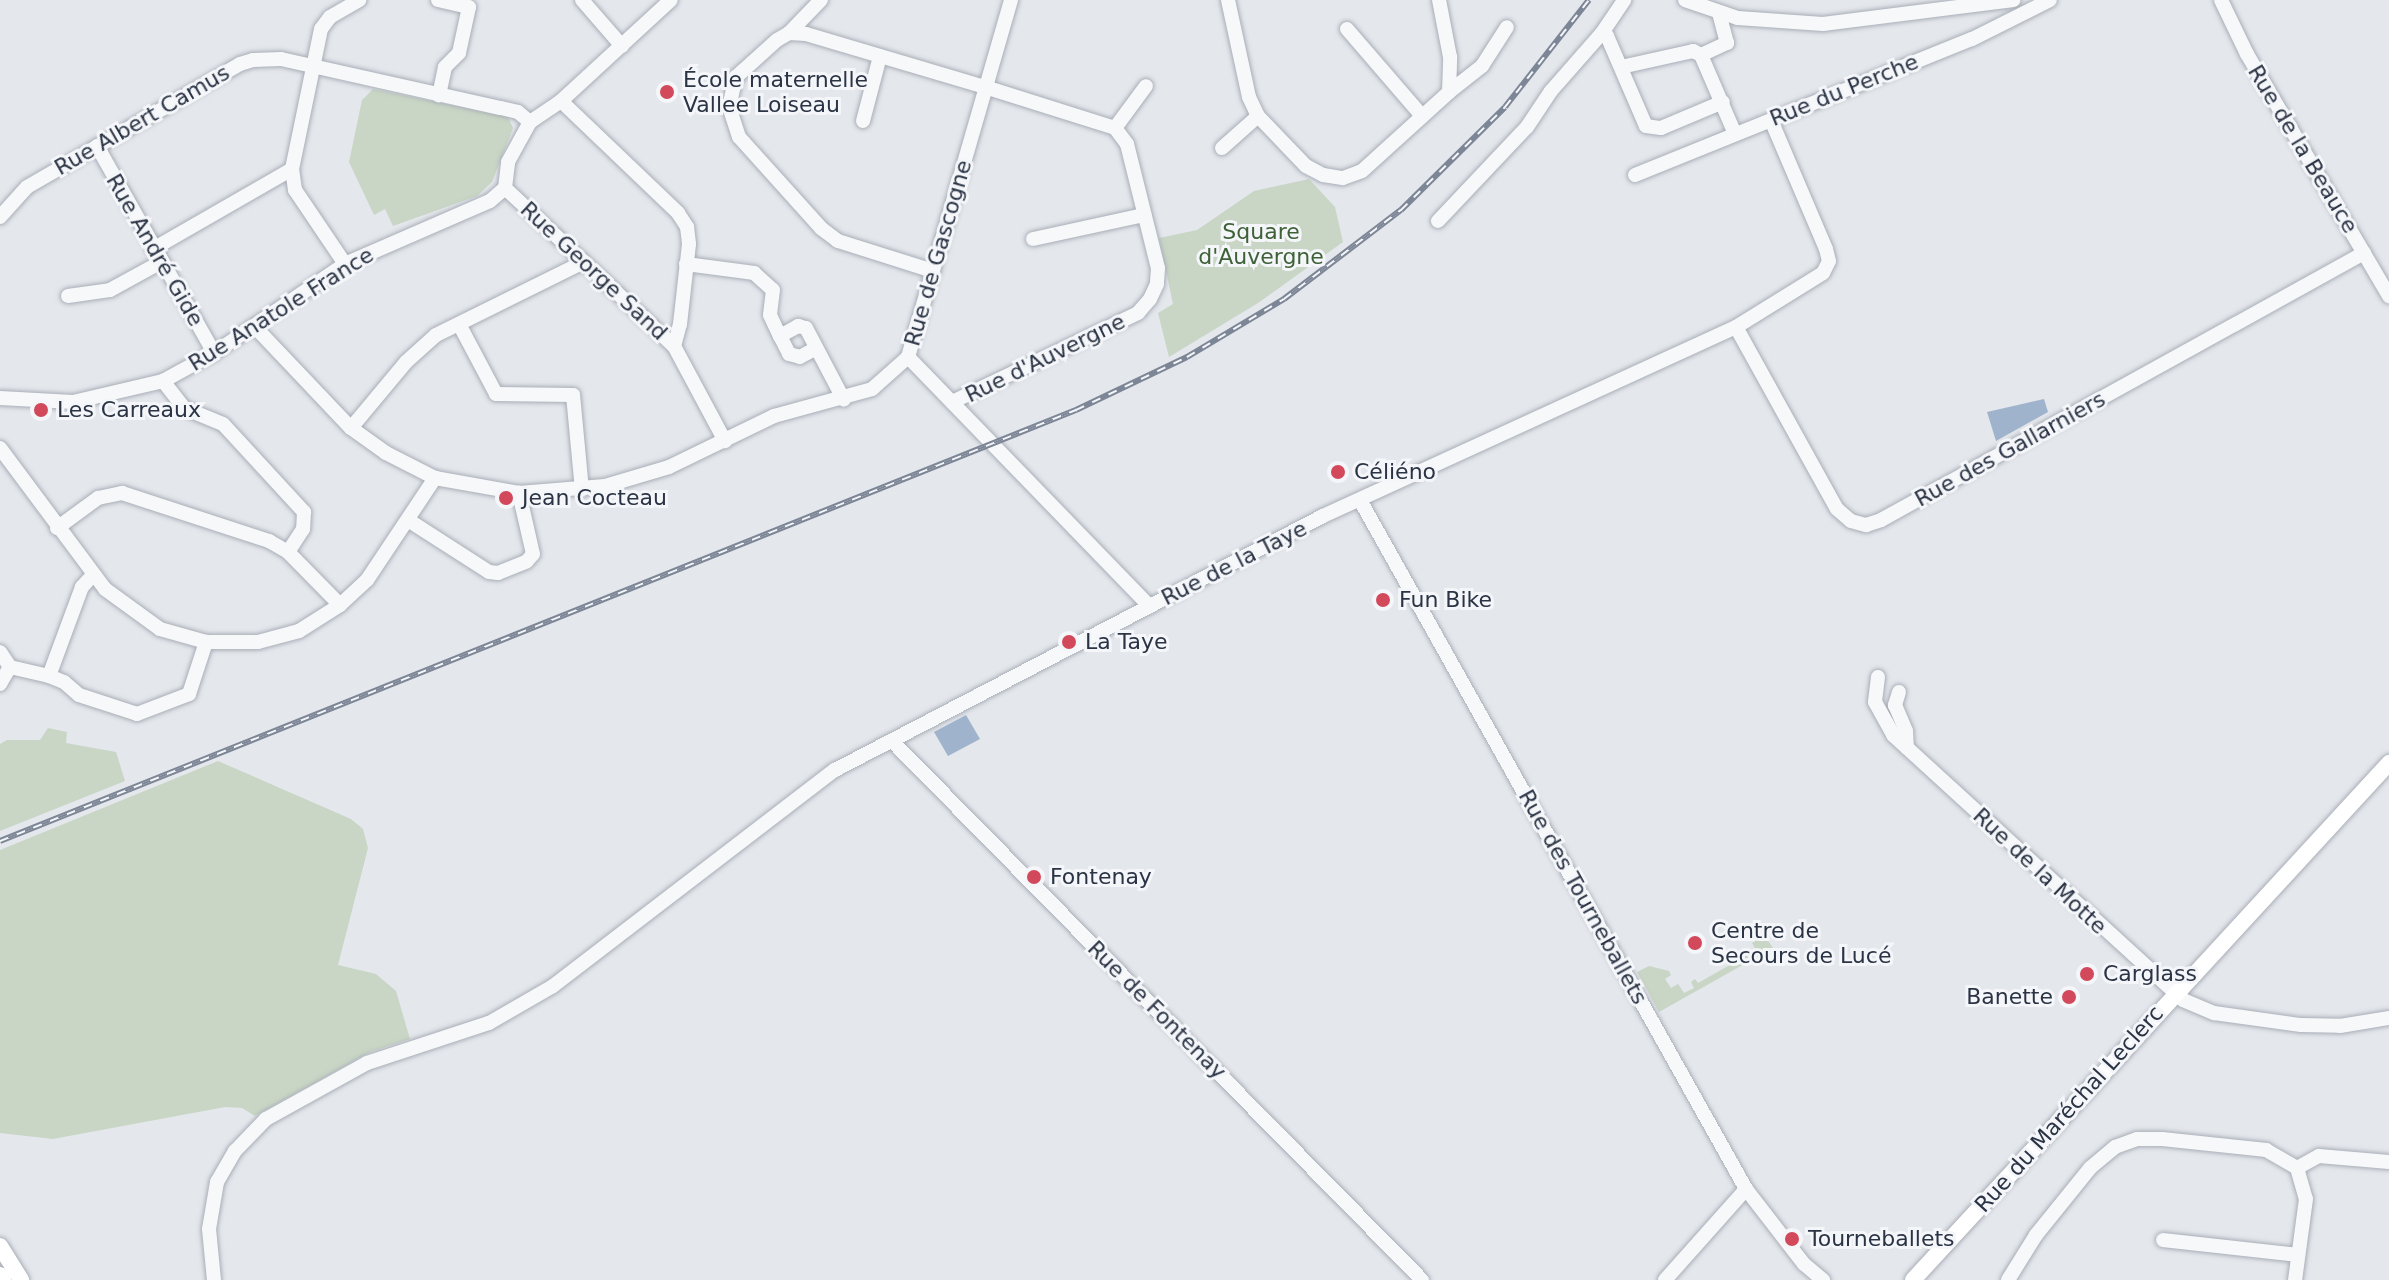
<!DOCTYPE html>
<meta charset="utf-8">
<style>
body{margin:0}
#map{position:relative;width:2389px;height:1280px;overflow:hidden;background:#e4e7ec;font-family:"DejaVu Sans",sans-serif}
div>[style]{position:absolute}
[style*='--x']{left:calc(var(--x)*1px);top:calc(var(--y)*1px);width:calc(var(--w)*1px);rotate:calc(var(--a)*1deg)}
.green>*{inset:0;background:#c9d6c5}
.water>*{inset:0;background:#9fb4cc}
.roads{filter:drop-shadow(0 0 2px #a9aeb7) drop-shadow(0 0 2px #a9aeb7)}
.minor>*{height:14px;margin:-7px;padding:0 7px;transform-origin:7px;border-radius:7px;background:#f7f8fa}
.major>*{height:16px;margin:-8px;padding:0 8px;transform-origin:8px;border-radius:8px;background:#fff}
.rail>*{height:6px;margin-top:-3px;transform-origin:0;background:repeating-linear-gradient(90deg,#f4f6f9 0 9px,#7d8696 0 18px);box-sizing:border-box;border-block:2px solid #7d8696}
.dots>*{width:22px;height:22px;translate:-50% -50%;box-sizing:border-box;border:4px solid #f4f6f9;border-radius:50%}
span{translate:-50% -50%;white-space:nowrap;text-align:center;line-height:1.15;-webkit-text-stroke:6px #f4f6f9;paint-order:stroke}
.poi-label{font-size:22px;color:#2b3445}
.left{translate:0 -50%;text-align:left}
.right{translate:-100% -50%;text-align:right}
.street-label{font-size:22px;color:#2b3445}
.park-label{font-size:22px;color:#3f6138}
</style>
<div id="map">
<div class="green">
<i style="clip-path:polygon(373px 89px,508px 117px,513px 128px,492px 182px,477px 196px,393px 226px,385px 209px,374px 215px,349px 162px,362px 100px)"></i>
<i style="clip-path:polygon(1309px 179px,1335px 207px,1343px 242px,1258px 303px,1169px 357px,1158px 313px,1173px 304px,1159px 238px,1197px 230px,1254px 191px)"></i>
<i style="clip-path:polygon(48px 728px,67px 732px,66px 743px,116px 752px,125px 781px,0 831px,0 744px,7px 740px,40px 740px)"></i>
<i style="clip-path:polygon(218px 761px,351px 819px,363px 829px,368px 848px,338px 965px,376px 974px,396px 991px,410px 1039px,370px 1052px,255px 1116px,242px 1108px,225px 1107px,53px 1139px,0 1133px,0 850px)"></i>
<i style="clip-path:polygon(1765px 936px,1773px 948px,1659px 1012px,1637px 972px,1649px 966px,1669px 971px,1671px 975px,1665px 979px,1671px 988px,1678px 984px,1684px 993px,1694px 988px,1691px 982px,1695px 979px,1698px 983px,1756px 950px,1752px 943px)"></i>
</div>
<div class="water">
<i style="clip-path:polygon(2044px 399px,2048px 412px,1996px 441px,1987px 412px)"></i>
<i style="clip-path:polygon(966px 715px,980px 739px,948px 756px,934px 732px)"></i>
</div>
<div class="roads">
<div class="minor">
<i style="--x:438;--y:0;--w:32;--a:13"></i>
<i style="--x:469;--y:7;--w:47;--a:102.3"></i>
<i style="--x:459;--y:53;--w:20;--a:135"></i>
<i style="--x:445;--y:67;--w:29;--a:102"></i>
<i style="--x:582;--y:0;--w:61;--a:49"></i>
<i style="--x:1228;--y:0;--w:99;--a:77.8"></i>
<i style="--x:1249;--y:97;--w:21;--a:65"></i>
<i style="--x:1258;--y:116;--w:69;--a:46.2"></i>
<i style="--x:1306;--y:166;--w:19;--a:28"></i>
<i style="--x:1323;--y:175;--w:20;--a:9"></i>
<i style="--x:1343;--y:178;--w:20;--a:-20"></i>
<i style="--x:1362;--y:171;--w:118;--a:-42.2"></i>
<i style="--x:1449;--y:92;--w:35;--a:-88"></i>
<i style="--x:1450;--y:57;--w:58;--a:-100.9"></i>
<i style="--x:1685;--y:0;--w:56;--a:18.8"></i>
<i style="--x:1738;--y:18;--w:85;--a:4"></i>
<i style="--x:1823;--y:24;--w:192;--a:-7.2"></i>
<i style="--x:2221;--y:0;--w:60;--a:64.3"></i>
<i style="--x:2247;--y:54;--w:281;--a:59.6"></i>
<i style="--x:1347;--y:29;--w:115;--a:49.2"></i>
<i style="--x:789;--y:33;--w:46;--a:-45.9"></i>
<i style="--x:1602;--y:33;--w:6;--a:31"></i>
<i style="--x:1607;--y:36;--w:98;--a:66.6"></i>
<i style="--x:1646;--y:126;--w:15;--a:8"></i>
<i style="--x:1661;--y:128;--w:67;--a:-22.8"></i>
<i style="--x:1701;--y:55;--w:29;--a:-25"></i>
<i style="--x:1727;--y:43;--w:31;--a:-105"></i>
<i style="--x:1621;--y:67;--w:74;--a:-12.5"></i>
<i style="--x:1693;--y:51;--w:9;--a:27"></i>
<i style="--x:1701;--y:55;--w:86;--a:66.7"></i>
<i style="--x:1449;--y:92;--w:42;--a:-38.2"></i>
<i style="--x:1482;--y:66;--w:46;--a:-57.3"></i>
<i style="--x:561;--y:101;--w:162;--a:43.7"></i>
<i style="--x:678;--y:213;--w:17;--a:57"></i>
<i style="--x:687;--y:227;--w:17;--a:83"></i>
<i style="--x:689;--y:244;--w:81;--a:96.4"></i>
<i style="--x:680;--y:324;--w:23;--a:105"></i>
<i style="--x:863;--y:121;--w:67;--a:-75.3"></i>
<i style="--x:1115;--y:128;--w:52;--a:-53.6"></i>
<i style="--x:97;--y:146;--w:238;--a:60.5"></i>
<i style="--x:1222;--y:148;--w:48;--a:-41.6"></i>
<i style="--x:1635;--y:175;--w:363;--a:-22"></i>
<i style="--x:1972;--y:39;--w:87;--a:-26.6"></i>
<i style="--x:505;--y:188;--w:231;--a:43.1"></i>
<i style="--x:674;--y:346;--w:108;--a:61.8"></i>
<i style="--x:0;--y:217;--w:40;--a:-48"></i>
<i style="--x:27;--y:187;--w:246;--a:-30"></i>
<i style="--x:240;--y:64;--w:14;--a:-17"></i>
<i style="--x:253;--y:60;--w:28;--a:-2"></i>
<i style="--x:281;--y:59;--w:225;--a:12.6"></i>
<i style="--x:501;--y:108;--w:17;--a:13"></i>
<i style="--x:518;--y:112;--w:16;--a:40"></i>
<i style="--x:1438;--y:221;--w:129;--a:-46.6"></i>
<i style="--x:1527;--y:127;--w:43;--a:-56.3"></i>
<i style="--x:1551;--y:91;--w:77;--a:-48.7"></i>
<i style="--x:1602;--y:33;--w:40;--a:-56"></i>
<i style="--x:1033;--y:239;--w:114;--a:-12.2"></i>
<i style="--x:153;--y:249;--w:160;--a:-29.9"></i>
<i style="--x:345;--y:264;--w:89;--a:-124"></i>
<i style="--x:295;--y:190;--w:21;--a:-98"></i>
<i style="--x:292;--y:169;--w:143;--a:-78.3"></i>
<i style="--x:321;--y:29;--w:15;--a:-53"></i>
<i style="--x:330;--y:17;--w:34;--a:-30"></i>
<i style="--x:686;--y:264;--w:69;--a:7.5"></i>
<i style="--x:754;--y:273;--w:25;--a:42"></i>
<i style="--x:773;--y:290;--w:25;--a:97"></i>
<i style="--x:770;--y:315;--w:23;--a:65"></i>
<i style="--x:780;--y:336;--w:21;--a:-29"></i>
<i style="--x:798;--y:326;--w:8;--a:14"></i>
<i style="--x:806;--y:328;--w:81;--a:62.2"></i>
<i style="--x:933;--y:271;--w:100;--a:-162.5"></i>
<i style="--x:838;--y:241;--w:21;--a:-143"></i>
<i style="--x:821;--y:228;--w:122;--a:-132"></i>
<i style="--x:739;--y:137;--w:32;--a:-108"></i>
<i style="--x:729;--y:107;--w:31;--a:-77"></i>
<i style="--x:736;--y:77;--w:55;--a:-42.1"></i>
<i style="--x:777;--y:40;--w:14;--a:-30"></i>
<i style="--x:789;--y:33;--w:17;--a:3"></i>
<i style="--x:806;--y:34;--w:187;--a:16.5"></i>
<i style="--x:985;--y:87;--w:136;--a:17.5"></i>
<i style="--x:1115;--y:128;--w:20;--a:53"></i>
<i style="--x:1127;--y:144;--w:128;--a:76"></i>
<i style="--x:1158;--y:268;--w:16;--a:94"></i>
<i style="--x:1157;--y:284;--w:17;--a:115"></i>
<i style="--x:1150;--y:299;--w:18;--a:131"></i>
<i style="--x:1138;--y:313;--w:206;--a:154.4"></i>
<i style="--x:68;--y:296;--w:42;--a:-8.1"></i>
<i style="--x:110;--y:290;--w:58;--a:-28.8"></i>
<i style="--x:459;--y:324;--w:79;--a:62.1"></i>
<i style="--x:496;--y:394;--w:77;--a:0.7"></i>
<i style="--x:573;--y:395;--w:95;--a:84.6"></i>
<i style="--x:255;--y:327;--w:139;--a:46.5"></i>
<i style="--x:351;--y:428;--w:43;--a:35.5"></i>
<i style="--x:386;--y:453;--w:55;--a:27"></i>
<i style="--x:435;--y:478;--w:85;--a:10.1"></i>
<i style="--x:519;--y:493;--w:86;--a:-4.7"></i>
<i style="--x:605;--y:486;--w:67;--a:-16.5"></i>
<i style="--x:669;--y:467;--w:117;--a:-25.9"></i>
<i style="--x:774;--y:416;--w:102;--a:-15.4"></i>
<i style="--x:872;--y:389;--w:48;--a:-41.6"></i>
<i style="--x:1736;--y:327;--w:208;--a:61"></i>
<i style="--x:1837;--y:509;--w:18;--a:41"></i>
<i style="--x:1851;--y:521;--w:16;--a:15"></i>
<i style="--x:1866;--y:525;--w:16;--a:-18"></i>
<i style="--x:1881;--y:520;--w:552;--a:-28.93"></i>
<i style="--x:780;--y:336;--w:20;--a:63"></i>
<i style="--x:789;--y:354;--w:11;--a:15"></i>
<i style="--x:800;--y:357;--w:18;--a:-29"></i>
<i style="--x:908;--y:357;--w:372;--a:-73.9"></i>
<i style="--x:908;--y:357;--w:347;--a:45.9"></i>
<i style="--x:163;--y:381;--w:34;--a:52"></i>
<i style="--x:184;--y:408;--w:42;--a:22.3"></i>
<i style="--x:223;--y:424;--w:120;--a:47.4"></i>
<i style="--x:304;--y:512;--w:17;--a:93"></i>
<i style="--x:303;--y:529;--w:27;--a:123"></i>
<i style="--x:0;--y:398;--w:73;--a:3.1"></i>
<i style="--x:73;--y:402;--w:92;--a:-13.1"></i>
<i style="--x:163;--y:381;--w:58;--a:-28.8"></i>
<i style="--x:214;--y:353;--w:158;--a:-34.2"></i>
<i style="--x:345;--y:264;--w:158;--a:-23.5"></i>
<i style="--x:490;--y:201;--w:20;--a:-41"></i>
<i style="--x:505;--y:188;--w:26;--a:-83"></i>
<i style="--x:508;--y:162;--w:46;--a:-61.2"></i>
<i style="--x:530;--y:122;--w:37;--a:-34"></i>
<i style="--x:561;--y:101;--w:149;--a:-42.6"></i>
<i style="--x:351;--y:428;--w:86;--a:-50.2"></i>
<i style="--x:406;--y:362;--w:40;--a:-42"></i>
<i style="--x:436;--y:335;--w:165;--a:-26.3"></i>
<i style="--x:0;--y:448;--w:176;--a:53.3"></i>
<i style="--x:105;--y:589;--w:68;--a:36"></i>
<i style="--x:160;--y:629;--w:48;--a:15.8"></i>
<i style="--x:206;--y:642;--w:52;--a:0"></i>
<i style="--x:258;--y:642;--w:42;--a:-15"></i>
<i style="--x:299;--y:631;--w:49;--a:-32.4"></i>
<i style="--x:340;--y:605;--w:37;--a:-43"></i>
<i style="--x:367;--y:580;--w:123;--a:-56.3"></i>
<i style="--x:1360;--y:500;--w:790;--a:60.74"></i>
<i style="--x:1746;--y:1189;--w:95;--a:52.3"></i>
<i style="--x:1804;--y:1264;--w:25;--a:40"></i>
<i style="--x:408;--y:520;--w:96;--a:32.7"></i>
<i style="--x:489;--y:572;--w:9;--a:6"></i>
<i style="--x:498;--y:573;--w:31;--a:-22"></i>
<i style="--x:527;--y:561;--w:9;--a:-49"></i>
<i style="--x:533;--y:554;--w:63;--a:-102.9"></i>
<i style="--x:57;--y:528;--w:51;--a:-36.2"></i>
<i style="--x:98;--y:498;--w:25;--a:-12"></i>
<i style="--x:122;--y:493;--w:155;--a:18.1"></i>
<i style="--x:269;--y:541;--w:22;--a:30"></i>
<i style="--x:288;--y:552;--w:74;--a:45.5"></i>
<i style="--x:0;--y:652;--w:18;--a:56"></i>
<i style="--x:49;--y:676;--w:16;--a:22"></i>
<i style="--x:64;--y:682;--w:20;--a:41"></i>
<i style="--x:79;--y:695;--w:61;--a:18.1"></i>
<i style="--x:137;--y:714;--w:56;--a:-21"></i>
<i style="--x:189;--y:694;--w:55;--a:-71.9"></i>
<i style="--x:1878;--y:677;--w:25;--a:97"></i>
<i style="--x:1875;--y:702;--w:38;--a:61"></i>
<i style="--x:1893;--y:735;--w:393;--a:42.4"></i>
<i style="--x:2183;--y:1000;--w:34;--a:23"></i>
<i style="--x:2214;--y:1013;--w:88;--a:7.9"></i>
<i style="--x:2301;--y:1025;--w:39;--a:1"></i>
<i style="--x:2340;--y:1026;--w:50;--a:-9.3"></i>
<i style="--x:0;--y:684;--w:20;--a:-60"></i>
<i style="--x:10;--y:667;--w:40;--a:13"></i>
<i style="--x:49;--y:676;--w:95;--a:-69.7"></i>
<i style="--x:82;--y:587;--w:15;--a:-48"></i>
<i style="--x:1899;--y:692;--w:14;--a:107"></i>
<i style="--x:1895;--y:705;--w:28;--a:67"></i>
<i style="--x:1906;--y:731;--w:17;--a:87"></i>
<i style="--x:892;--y:741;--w:756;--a:45.48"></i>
<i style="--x:2297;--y:1168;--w:25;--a:-29"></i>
<i style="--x:2319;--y:1156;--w:70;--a:4.9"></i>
<i style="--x:2163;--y:1240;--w:136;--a:6.3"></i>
<i style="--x:214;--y:1280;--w:51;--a:-95.6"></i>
<i style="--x:209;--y:1229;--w:48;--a:-80.3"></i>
<i style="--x:217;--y:1182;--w:36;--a:-60"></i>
<i style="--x:235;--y:1151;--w:45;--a:-45.9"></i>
<i style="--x:266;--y:1119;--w:115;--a:-29"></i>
<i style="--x:367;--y:1063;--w:128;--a:-18.2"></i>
<i style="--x:489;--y:1023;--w:74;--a:-30"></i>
<i style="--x:553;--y:986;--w:355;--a:-37.5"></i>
<i style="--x:835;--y:770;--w:550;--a:-27.5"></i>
<i style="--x:1323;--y:516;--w:454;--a:-24.6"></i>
<i style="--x:1736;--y:327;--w:102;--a:-31.8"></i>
<i style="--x:1823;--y:273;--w:13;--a:-63"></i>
<i style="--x:1829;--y:261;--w:12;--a:-104"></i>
<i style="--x:1826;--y:249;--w:140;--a:-113.1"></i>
<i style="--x:1665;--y:1280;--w:122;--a:-48.3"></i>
<i style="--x:2008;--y:1280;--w:53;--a:-58.1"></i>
<i style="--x:2036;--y:1235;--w:86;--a:-51.1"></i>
<i style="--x:2090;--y:1168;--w:33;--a:-40"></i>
<i style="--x:2115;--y:1147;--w:23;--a:-20"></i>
<i style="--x:2137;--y:1139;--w:25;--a:0"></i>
<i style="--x:2162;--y:1139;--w:105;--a:6"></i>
<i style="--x:2266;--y:1150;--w:36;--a:30"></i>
<i style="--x:2297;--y:1168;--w:32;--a:74"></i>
<i style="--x:2306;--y:1199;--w:82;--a:97.7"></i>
</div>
<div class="major">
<i style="--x:0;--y:1246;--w:40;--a:58"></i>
<i style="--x:0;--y:1275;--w:6;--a:59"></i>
<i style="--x:1913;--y:1280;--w:703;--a:-47.36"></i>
</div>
</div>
<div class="rail">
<i style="--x:0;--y:841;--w:1159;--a:-21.83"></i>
<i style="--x:1076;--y:410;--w:123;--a:-25.5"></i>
<i style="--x:1187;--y:357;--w:113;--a:-30.9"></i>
<i style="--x:1284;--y:299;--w:147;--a:-37.3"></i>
<i style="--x:1401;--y:210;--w:146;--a:-44.7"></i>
<i style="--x:1505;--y:107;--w:136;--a:-51.9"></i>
</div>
<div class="dots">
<i style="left:667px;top:92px;background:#d1495b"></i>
<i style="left:41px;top:410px;background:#d1495b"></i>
<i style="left:1338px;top:472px;background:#d1495b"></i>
<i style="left:506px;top:498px;background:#d1495b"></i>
<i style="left:1383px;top:600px;background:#d1495b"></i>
<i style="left:1069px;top:642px;background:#d1495b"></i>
<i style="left:1034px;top:877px;background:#d1495b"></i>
<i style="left:1695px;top:943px;background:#d1495b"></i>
<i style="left:2087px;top:974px;background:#d1495b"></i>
<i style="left:2069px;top:997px;background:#d1495b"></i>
<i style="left:1792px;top:1239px;background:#d1495b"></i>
</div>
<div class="poi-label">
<span class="left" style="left:683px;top:92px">École maternelle<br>Vallee Loiseau</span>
<span class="left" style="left:57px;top:410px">Les Carreaux</span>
<span class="left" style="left:1354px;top:472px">Céliéno</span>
<span class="left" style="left:522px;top:498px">Jean Cocteau</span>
<span class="left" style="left:1399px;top:600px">Fun Bike</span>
<span class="left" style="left:1085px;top:642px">La Taye</span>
<span class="left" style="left:1050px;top:877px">Fontenay</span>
<span class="left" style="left:1711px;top:943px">Centre de<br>Secours de Lucé</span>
<span class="left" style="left:2103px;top:974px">Carglass</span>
<span class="right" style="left:2053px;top:997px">Banette</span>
<span class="left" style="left:1808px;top:1239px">Tourneballets</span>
</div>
<div class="street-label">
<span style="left:1844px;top:90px;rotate:-22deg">Rue du Perche</span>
<span style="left:142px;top:120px;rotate:-30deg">Rue Albert Camus</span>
<span style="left:2303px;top:149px;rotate:59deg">Rue de la Beauce</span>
<span style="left:155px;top:250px;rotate:60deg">Rue André Gide</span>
<span style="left:938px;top:253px;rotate:-74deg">Rue de Gascogne</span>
<span style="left:594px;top:271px;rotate:43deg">Rue George Sand</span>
<span style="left:281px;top:309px;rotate:-32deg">Rue Anatole France</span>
<span style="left:1045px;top:358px;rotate:-26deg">Rue d'Auvergne</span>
<span style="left:2010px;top:449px;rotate:-29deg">Rue des Gallarniers</span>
<span style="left:1234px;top:563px;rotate:-27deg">Rue de la Taye</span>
<span style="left:2040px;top:871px;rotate:43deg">Rue de la Motte</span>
<span style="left:1583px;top:897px;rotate:61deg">Rue des Tourneballets</span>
<span style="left:1157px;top:1010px;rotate:45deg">Rue de Fontenay</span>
<span style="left:2069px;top:1109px;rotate:-48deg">Rue du Maréchal Leclerc</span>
</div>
<div class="park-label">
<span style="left:1261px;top:244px">Square<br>d'Auvergne</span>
</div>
</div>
